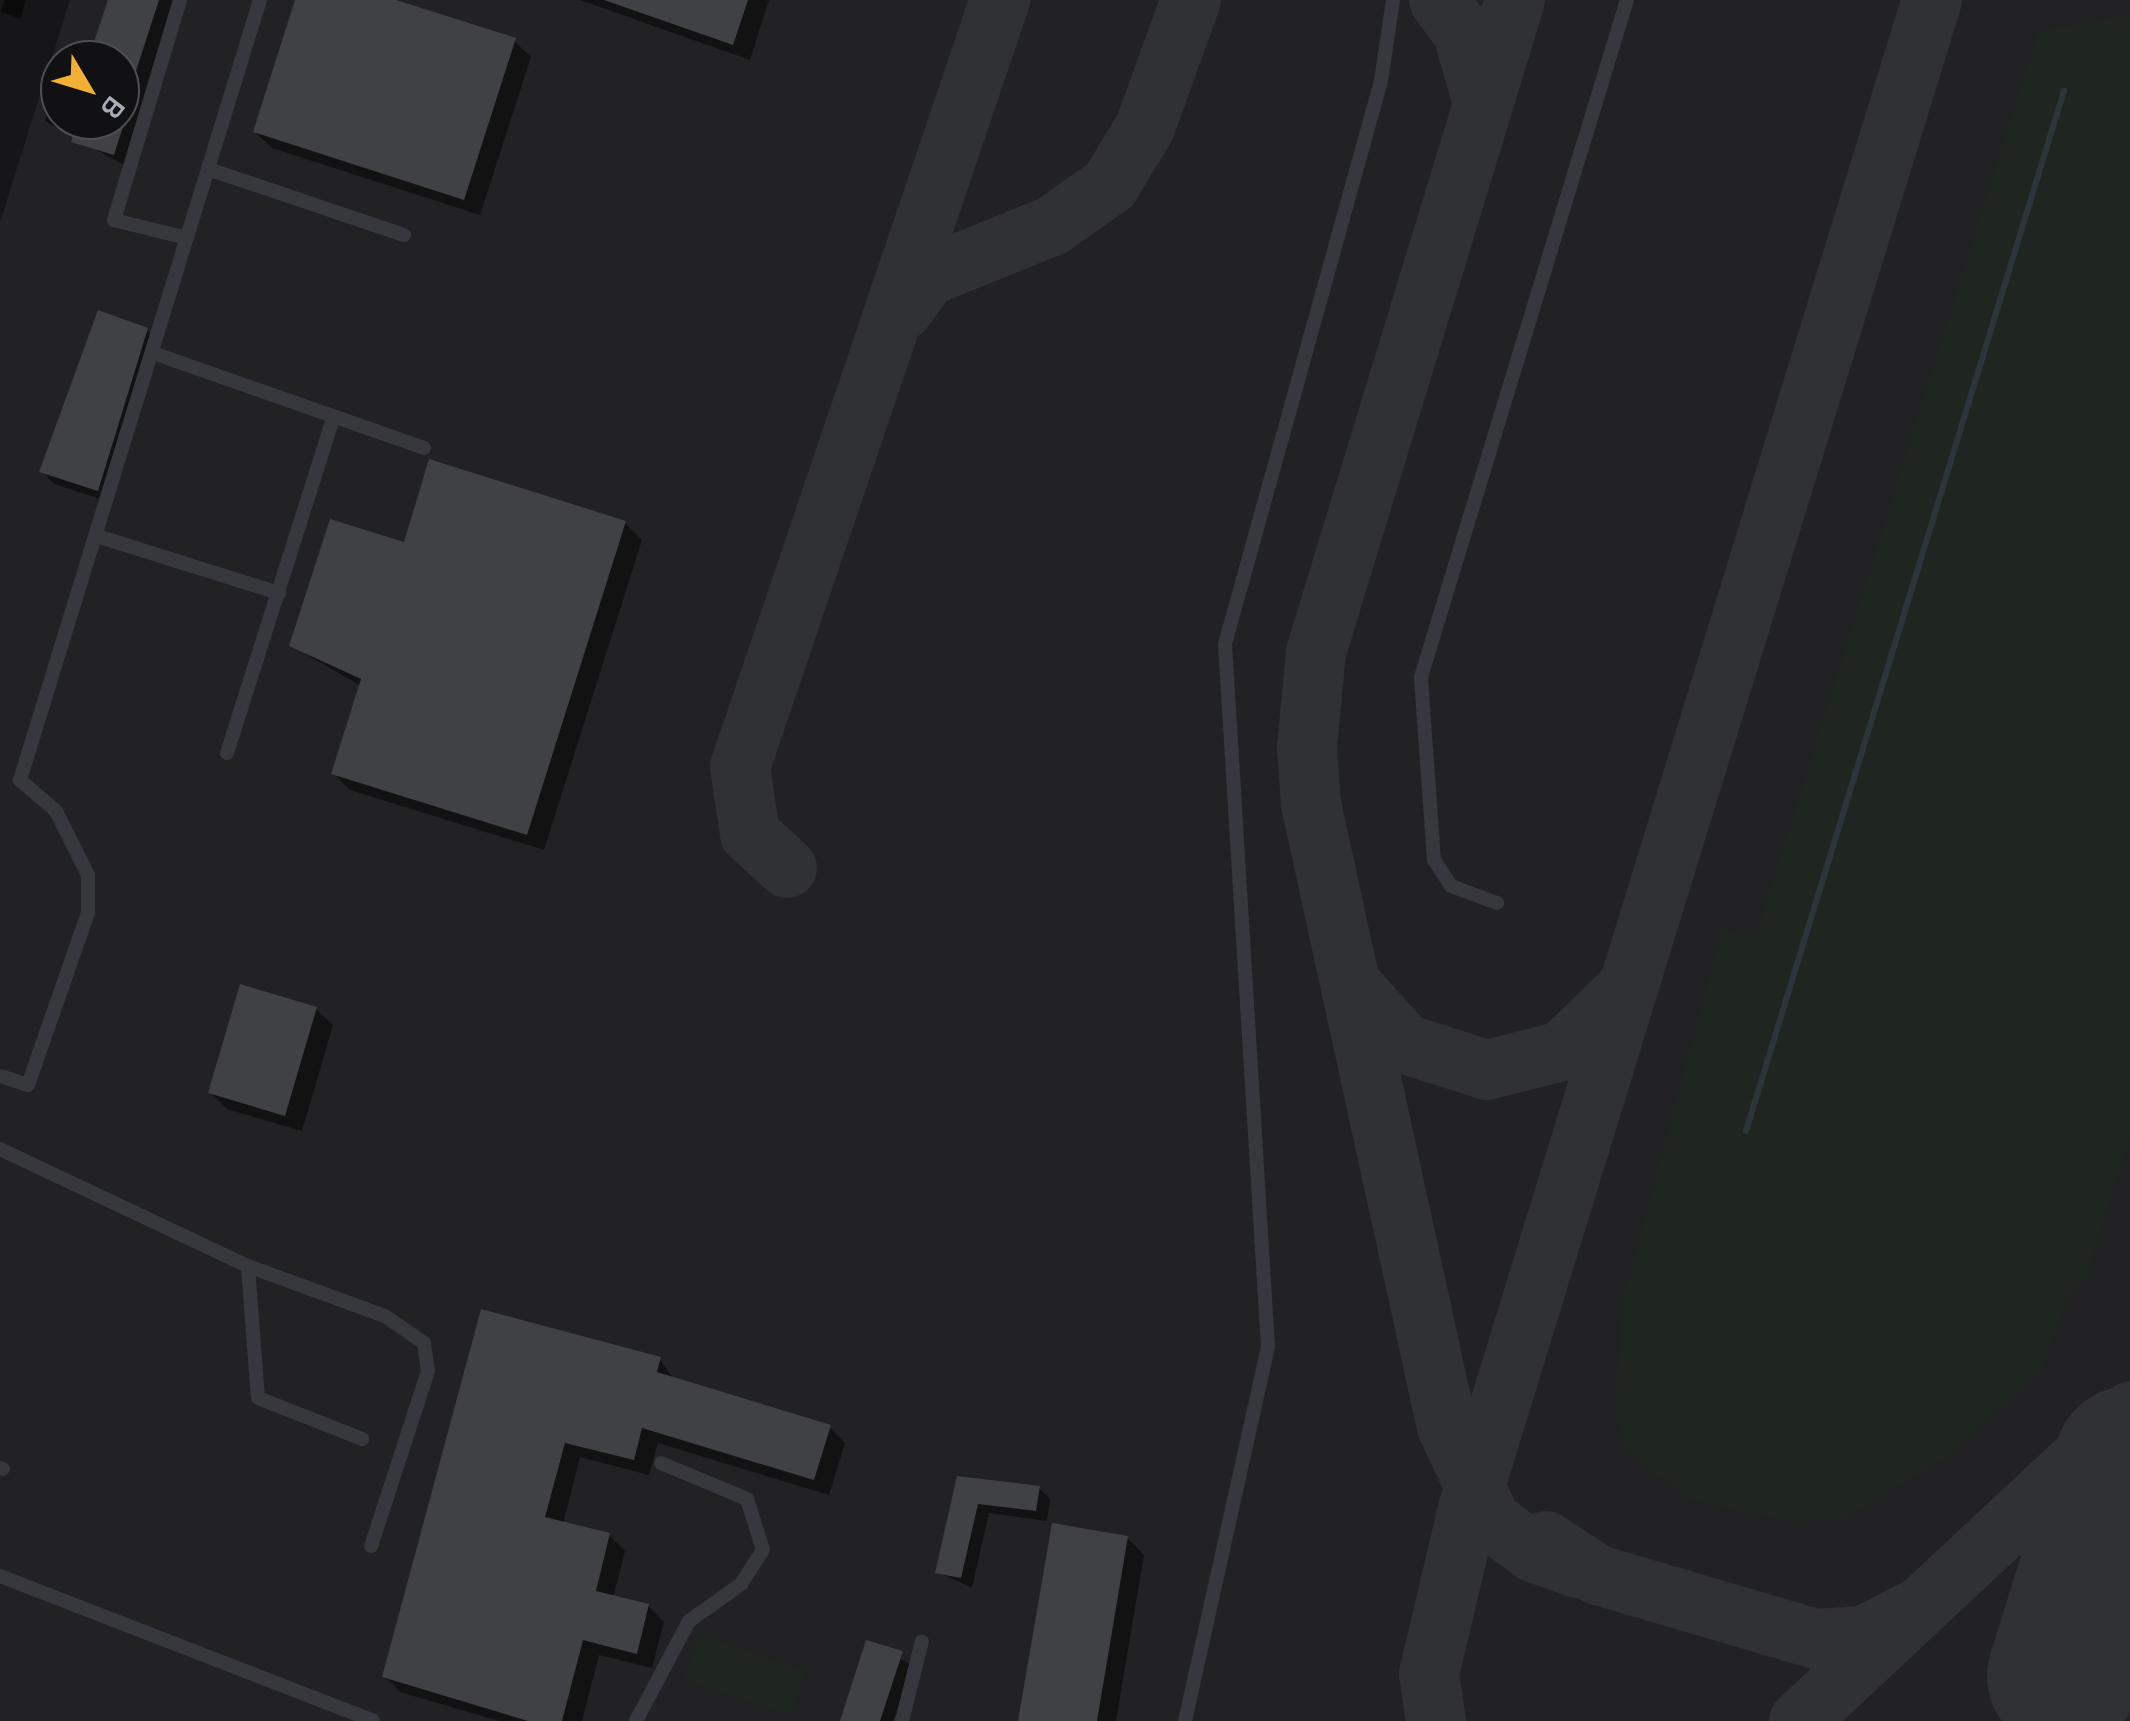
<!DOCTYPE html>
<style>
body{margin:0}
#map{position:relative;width:2130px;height:1721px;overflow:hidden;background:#161618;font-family:"Nunito Sans",sans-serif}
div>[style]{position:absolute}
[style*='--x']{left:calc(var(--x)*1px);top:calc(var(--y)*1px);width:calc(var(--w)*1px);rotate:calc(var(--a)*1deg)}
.built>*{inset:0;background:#222225}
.green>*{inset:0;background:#1e261f}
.shadow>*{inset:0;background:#0007}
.stream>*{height:6px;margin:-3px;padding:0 3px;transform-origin:3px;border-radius:3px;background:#2c353c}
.taxiway>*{height:60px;margin:-30px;padding:0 30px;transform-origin:30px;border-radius:30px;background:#303135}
.runway>*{height:152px;margin:-76px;padding:0 76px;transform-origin:76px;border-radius:76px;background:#303135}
.building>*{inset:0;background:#404145}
.service>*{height:14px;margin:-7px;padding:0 7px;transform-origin:7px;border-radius:7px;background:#37383d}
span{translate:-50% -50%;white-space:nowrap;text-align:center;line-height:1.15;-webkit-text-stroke:9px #111113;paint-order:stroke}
.north{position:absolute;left:40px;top:40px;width:100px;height:100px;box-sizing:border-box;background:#111113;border:2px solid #4d4f55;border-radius:50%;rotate:128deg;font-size:28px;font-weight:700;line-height:40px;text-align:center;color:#a8adb8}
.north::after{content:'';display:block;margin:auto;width:35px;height:45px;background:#f2b134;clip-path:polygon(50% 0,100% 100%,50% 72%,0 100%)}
</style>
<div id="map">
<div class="built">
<i style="clip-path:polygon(evenodd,70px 0,2130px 0,2130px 1721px,0 1721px,0 222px,70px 0,60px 60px,120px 60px,120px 120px,60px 120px,60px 60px)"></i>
</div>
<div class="green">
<i style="clip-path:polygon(2130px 15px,2130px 1136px,2086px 1280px,2069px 1296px,2043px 1368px,1953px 1454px,1842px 1520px,1797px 1523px,1690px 1500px,1625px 1451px,1615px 1413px,1622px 1303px,1722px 929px,1755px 937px,2038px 31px)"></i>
<i style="clip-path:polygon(699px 1634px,806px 1671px,791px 1716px,683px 1680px)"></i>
</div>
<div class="shadow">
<i style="clip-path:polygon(4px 0,25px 0,21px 19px,1px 12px)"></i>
<i style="clip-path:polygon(111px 0,180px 0,129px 168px,45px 121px,60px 73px,60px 120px,120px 120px,120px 60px,91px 60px)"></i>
<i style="clip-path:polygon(298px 0,387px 0,514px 41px,531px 57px,480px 215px,272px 148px,255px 132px)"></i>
<i style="clip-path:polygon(580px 0,769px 0,750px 60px)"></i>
<i style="clip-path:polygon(147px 330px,159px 342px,110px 502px,54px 484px,42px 471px)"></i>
<i style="clip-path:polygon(625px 523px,642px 540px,544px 850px,350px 790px,334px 774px,361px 686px,292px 646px,405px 545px)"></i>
<i style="clip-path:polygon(316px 1009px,333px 1025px,302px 1131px,227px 1109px,210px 1092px)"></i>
<i style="clip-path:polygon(483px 1312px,660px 1359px,674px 1380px,829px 1427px,845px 1443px,829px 1495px,658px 1443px,649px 1475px,580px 1457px,563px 1524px,609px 1535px,625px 1551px,613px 1598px,648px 1606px,664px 1622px,652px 1668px,599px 1655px,582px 1721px,499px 1721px,400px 1692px,384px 1676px)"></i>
<i style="clip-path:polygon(959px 1479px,1039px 1488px,1050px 1499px,1047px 1521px,989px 1513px,972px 1588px,938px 1572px)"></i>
<i style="clip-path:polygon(1127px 1538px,1144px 1555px,1116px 1721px,1020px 1721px)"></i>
<i style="clip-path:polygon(868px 1643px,914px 1666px,893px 1721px,840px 1721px)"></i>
</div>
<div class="stream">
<i style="--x:1746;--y:1131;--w:1088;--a:-73"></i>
</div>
<div class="taxiway">
<i style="--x:1439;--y:0;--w:41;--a:54"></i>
<i style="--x:1463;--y:33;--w:73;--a:74.1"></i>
<i style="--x:1515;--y:0;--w:682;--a:106.97"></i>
<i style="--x:1316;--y:652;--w:96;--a:95.4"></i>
<i style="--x:1307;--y:748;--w:56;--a:85.9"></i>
<i style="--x:1311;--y:804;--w:638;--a:77.69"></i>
<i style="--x:1447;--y:1427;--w:104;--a:64.9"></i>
<i style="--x:1491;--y:1521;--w:54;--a:36"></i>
<i style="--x:1535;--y:1553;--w:46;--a:19.2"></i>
<i style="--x:902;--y:311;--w:44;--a:-53.4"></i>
<i style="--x:928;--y:276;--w:134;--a:-22"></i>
<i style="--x:1052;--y:226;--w:71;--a:-35.3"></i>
<i style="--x:1110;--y:185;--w:68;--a:-58.9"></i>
<i style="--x:1145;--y:127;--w:135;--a:-70.1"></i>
<i style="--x:787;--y:868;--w:50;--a:-137.4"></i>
<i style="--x:750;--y:834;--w:68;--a:-98.5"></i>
<i style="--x:740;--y:767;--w:810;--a:-71.27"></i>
<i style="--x:1351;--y:984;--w:81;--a:48"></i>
<i style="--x:1405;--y:1044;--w:86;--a:17.6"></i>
<i style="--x:1487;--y:1070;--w:77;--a:-14.2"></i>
<i style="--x:1562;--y:1051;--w:85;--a:-44"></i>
<i style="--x:1546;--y:1541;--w:62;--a:33.2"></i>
<i style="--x:1598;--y:1575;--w:227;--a:16.4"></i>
<i style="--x:1816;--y:1639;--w:48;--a:-3.6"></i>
<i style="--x:1864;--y:1636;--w:63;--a:-27.4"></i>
<i style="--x:1436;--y:1721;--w:48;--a:-98.5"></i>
<i style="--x:1429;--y:1674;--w:170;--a:-76.7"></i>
<i style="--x:1468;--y:1509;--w:1579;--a:-72.91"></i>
<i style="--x:1799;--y:1721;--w:453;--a:-43.1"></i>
</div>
<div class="runway">
<i style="--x:2063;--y:1676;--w:224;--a:-72.6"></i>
</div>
<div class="building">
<i style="clip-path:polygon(108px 0,159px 0,124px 108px,120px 60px,88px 60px)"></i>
<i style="clip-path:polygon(295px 0,396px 0,516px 38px,464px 200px,253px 132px)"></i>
<i style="clip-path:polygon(604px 0,748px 0,733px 45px)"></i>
<i style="clip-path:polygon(78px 120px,125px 120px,114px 155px,71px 142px)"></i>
<i style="clip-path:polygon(98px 310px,148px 328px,98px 491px,39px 472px)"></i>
<i style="clip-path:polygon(429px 459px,626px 521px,527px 835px,331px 774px,361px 679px,289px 646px,330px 519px,404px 542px)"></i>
<i style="clip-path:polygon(240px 984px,317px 1007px,285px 1116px,208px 1093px)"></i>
<i style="clip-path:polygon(481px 1309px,661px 1357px,657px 1372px,831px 1425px,814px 1480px,642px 1428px,634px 1460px,565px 1443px,545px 1517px,610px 1533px,596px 1591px,649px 1604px,637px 1654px,583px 1640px,562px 1721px,528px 1721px,382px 1677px)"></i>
<i style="clip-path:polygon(957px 1476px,1040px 1486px,1036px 1511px,978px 1504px,961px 1578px,935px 1573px)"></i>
<i style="clip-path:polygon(1052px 1523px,1128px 1536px,1097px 1721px,1018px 1721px)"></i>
<i style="clip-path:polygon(866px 1640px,903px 1651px,880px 1721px,840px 1721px)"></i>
</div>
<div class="service">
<i style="--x:180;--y:0;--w:230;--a:106.7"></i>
<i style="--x:114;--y:220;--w:75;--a:13.9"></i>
<i style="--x:208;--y:169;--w:207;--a:18.6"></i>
<i style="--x:153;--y:353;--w:287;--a:19.3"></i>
<i style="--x:97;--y:536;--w:191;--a:17.4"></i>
<i style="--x:227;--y:753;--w:350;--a:-72.4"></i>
<i style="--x:1497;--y:903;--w:49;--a:-159.7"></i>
<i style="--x:1451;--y:886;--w:31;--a:-123"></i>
<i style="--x:1434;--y:860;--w:183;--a:-94.1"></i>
<i style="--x:1421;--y:677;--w:708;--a:-73.08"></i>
<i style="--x:0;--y:1076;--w:29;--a:18"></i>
<i style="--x:28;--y:1085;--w:182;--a:-70.8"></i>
<i style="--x:88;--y:913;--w:38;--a:-90"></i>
<i style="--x:88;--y:875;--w:72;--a:-116.6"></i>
<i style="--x:56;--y:811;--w:48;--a:-139.3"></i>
<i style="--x:20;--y:780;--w:816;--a:-72.9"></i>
<i style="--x:0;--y:1149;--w:274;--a:25.3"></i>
<i style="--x:248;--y:1266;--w:132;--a:85.7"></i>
<i style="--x:258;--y:1398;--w:112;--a:21.5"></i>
<i style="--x:248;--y:1266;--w:146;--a:20.1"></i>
<i style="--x:385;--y:1316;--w:47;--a:34.7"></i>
<i style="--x:424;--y:1343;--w:28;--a:82"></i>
<i style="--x:428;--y:1371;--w:184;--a:108"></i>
<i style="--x:0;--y:1468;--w:3;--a:18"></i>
<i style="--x:0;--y:1576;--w:400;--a:21.2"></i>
<i style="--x:636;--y:1721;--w:113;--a:-62.1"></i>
<i style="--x:689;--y:1621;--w:64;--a:-35.4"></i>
<i style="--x:741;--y:1584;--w:40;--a:-57.1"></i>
<i style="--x:763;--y:1550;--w:53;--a:-107.4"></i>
<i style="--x:747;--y:1499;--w:93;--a:-157.3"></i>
<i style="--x:902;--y:1721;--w:82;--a:-76"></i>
<i style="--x:1185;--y:1721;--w:383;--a:-77.5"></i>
<i style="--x:1268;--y:1347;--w:704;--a:-93.5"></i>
<i style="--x:1225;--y:644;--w:584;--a:-74.51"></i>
<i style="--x:1381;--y:81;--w:82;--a:-81.6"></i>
</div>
<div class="north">B</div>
</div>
